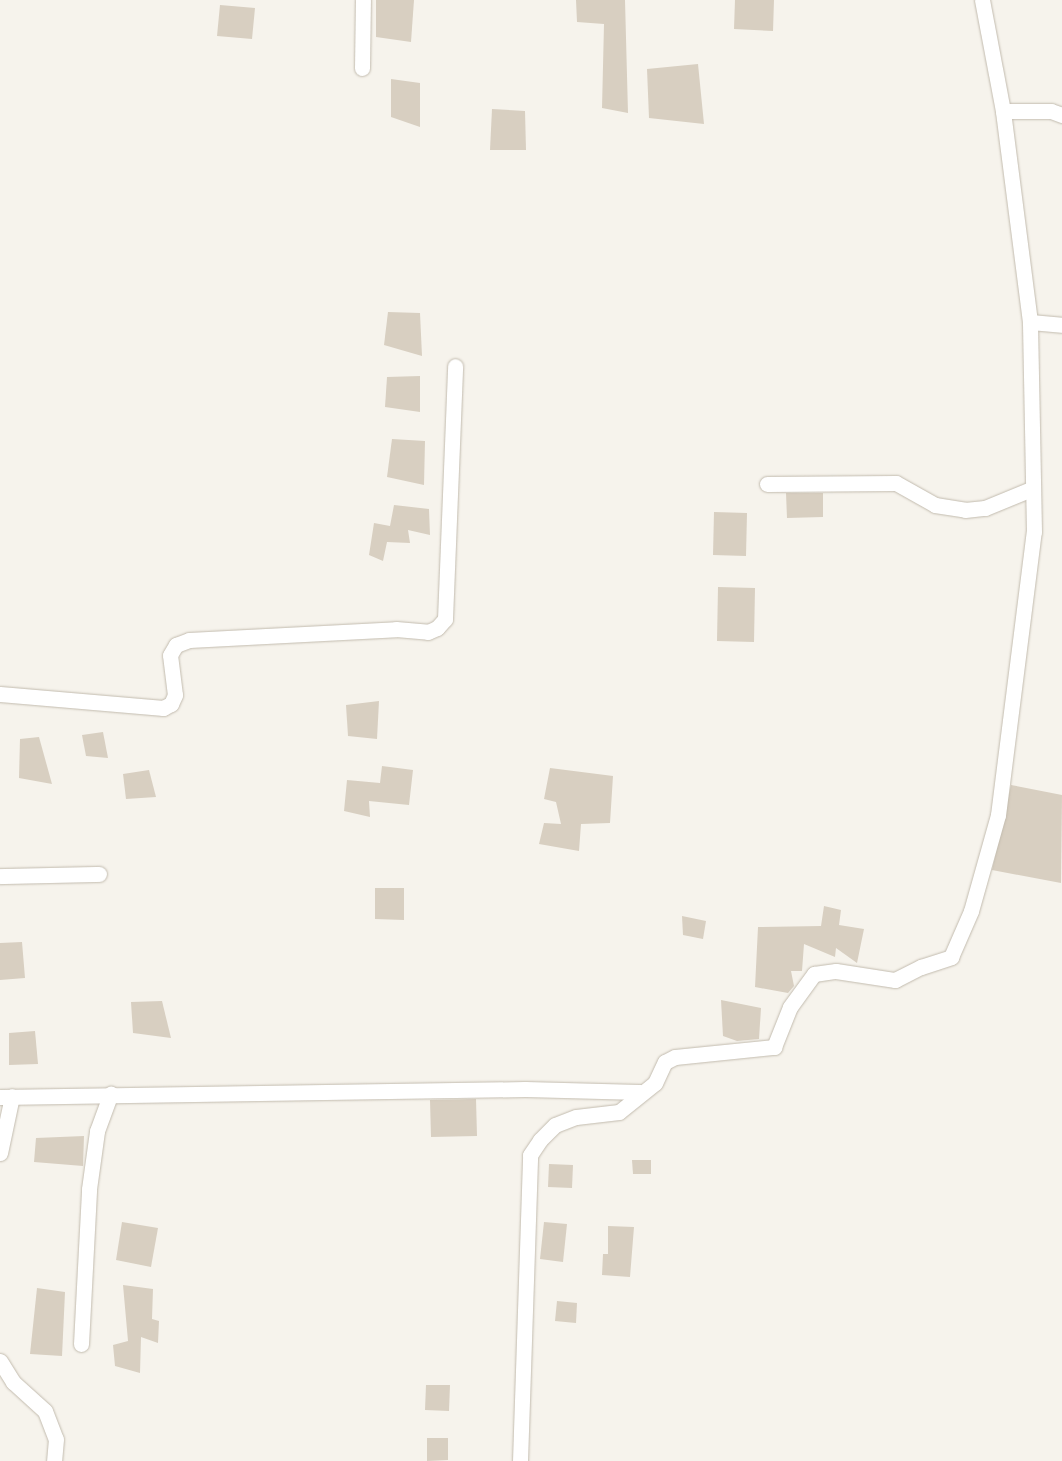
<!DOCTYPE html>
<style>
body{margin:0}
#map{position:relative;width:1062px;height:1461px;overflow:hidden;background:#f6f3ec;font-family:"Asap Condensed",sans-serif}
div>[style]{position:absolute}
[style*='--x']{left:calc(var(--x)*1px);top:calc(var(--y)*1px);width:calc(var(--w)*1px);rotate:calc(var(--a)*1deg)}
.building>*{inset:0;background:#d8cfc1}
.roads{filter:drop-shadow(0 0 1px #c2bbae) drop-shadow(0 0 1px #c2bbae)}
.minor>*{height:15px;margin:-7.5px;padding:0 7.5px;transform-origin:7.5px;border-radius:7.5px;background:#fff}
span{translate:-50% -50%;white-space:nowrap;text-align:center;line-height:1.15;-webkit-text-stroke:5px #fff;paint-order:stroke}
</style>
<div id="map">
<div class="building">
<i style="clip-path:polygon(376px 0,414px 0,411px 42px,376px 37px)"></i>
<i style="clip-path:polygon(576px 0,625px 0,628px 113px,602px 108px,604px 24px,577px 22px)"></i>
<i style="clip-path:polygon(735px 0,774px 0,773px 31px,734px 29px)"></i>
<i style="clip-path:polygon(220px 5px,255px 8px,252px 39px,217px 36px)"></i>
<i style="clip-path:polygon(698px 64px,704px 124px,649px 118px,647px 69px)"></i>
<i style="clip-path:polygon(391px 79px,420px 83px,420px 127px,391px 117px)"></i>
<i style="clip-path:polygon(492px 109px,525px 111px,526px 150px,490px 150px)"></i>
<i style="clip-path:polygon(388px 312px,420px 313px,422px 356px,384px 345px)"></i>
<i style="clip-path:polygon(420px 376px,420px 412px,385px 407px,387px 377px)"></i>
<i style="clip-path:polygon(392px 439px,425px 441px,424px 485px,387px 477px)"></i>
<i style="clip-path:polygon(786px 493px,823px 493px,823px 517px,787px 518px)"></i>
<i style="clip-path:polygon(394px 505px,429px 509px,430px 535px,408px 530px,410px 543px,387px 542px,383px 561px,369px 555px,374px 523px,390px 526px)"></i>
<i style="clip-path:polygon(714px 512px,747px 513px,746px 556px,713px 555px)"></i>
<i style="clip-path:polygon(718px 587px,755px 588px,754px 642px,717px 641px)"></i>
<i style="clip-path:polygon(379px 701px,377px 739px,348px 736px,346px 705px)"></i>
<i style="clip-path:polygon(103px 732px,108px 758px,86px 756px,82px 735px)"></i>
<i style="clip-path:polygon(39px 737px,52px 784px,19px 778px,20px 739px)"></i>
<i style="clip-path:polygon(382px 766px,413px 770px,409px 805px,369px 801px,370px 817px,344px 811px,347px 780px,380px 783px)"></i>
<i style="clip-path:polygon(550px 768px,613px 776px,610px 823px,581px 824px,579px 851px,539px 844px,544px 823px,561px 824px,556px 802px,544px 799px)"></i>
<i style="clip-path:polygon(149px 770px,156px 797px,126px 799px,123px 774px)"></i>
<i style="clip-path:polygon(1011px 785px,1062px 795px,1061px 883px,992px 870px)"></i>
<i style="clip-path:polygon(375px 888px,404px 888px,404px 920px,375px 919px)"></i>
<i style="clip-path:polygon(824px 906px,841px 910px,839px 925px,864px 929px,857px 963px,836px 948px,835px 957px,804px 944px,802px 971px,791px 971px,794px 986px,788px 993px,755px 987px,758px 927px,821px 926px)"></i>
<i style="clip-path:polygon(682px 916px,706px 921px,703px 939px,683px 935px)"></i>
<i style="clip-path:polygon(22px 942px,25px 978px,0 980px,0 943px)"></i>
<i style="clip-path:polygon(721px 1000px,761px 1008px,759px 1039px,737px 1041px,723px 1036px)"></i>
<i style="clip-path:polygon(162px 1001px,171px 1038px,133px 1033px,131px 1002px)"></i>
<i style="clip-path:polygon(35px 1031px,38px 1064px,9px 1065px,9px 1033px)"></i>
<i style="clip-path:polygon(476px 1099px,477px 1136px,431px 1137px,430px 1100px)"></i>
<i style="clip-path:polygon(84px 1136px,83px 1166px,34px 1162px,36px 1138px)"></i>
<i style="clip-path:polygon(632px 1160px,651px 1160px,651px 1174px,633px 1174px)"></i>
<i style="clip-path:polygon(549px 1164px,573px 1165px,572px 1188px,548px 1187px)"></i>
<i style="clip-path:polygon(122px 1222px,158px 1228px,151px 1267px,116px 1260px)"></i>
<i style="clip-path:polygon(544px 1222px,567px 1224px,563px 1262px,540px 1259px)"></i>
<i style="clip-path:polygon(608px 1226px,634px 1227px,630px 1277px,602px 1275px,603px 1254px,608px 1254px)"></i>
<i style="clip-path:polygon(123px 1285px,153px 1289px,152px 1319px,159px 1321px,158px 1343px,141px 1337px,140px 1373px,115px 1366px,113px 1345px,128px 1341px)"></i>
<i style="clip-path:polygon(37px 1288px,65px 1292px,62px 1356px,30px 1354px)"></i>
<i style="clip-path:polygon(557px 1301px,577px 1303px,576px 1323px,555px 1321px)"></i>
<i style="clip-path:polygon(426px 1385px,450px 1385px,449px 1411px,425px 1410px)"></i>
<i style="clip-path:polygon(427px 1438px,448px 1438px,448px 1460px,427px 1461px)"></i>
</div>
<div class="roads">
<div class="minor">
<i style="--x:362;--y:68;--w:68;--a:-89.2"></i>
<i style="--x:1003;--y:111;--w:48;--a:0"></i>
<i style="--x:1051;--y:111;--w:12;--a:20"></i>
<i style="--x:1030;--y:322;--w:32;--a:5"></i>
<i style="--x:767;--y:484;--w:129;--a:-0.4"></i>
<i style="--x:896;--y:483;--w:45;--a:29.4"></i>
<i style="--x:935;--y:505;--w:30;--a:9"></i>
<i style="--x:965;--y:510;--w:20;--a:-6"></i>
<i style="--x:985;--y:508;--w:50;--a:-22.4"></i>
<i style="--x:0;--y:694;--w:164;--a:4.9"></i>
<i style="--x:163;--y:708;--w:9;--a:-27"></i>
<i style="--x:171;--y:704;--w:10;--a:-66"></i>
<i style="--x:175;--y:695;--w:40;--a:-97.1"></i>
<i style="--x:170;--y:655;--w:12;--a:-59"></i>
<i style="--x:176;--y:645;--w:14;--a:-21"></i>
<i style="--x:189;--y:640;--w:207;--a:-3"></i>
<i style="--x:396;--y:629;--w:32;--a:5"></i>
<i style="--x:428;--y:632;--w:10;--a:-24"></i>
<i style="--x:437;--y:628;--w:12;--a:-48"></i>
<i style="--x:445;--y:619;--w:253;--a:-87.7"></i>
<i style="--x:0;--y:876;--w:99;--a:-1.2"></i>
<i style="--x:0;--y:1097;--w:525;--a:-0.87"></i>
<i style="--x:525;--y:1089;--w:115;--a:1.5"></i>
<i style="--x:0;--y:1153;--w:58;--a:-78.1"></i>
<i style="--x:81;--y:1344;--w:155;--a:-87"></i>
<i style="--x:89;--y:1189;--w:59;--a:-82.1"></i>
<i style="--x:97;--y:1131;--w:40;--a:-69.8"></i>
<i style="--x:0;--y:1361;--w:25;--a:58"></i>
<i style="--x:13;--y:1382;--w:43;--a:42.2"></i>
<i style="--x:45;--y:1411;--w:30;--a:69"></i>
<i style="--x:56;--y:1439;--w:22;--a:95"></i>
<i style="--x:520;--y:1461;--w:306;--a:-88.1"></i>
<i style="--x:530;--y:1155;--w:18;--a:-56"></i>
<i style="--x:540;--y:1140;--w:21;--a:-45"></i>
<i style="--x:555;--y:1125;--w:22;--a:-21"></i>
<i style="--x:576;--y:1117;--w:43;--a:-6.6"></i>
<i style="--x:619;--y:1112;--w:46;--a:-38.9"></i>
<i style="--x:655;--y:1083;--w:23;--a:-65"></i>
<i style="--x:665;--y:1062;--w:11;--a:-27"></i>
<i style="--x:675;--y:1057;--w:100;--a:-5.8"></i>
<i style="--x:774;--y:1047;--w:43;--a:-68.2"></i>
<i style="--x:790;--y:1007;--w:41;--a:-54"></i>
<i style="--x:814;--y:974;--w:22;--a:-8"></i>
<i style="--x:836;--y:971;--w:60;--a:8.7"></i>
<i style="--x:895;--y:980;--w:29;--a:-27"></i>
<i style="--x:921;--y:967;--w:32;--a:-18"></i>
<i style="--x:951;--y:957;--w:50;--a:-66.5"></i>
<i style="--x:971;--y:911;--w:100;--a:-74.3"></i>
<i style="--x:998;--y:815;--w:285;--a:-82.8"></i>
<i style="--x:1034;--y:532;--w:210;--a:-91.1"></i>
<i style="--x:1030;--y:322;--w:213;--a:-97.3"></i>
<i style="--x:1003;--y:111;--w:113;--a:-100.7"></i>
</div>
</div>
</div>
